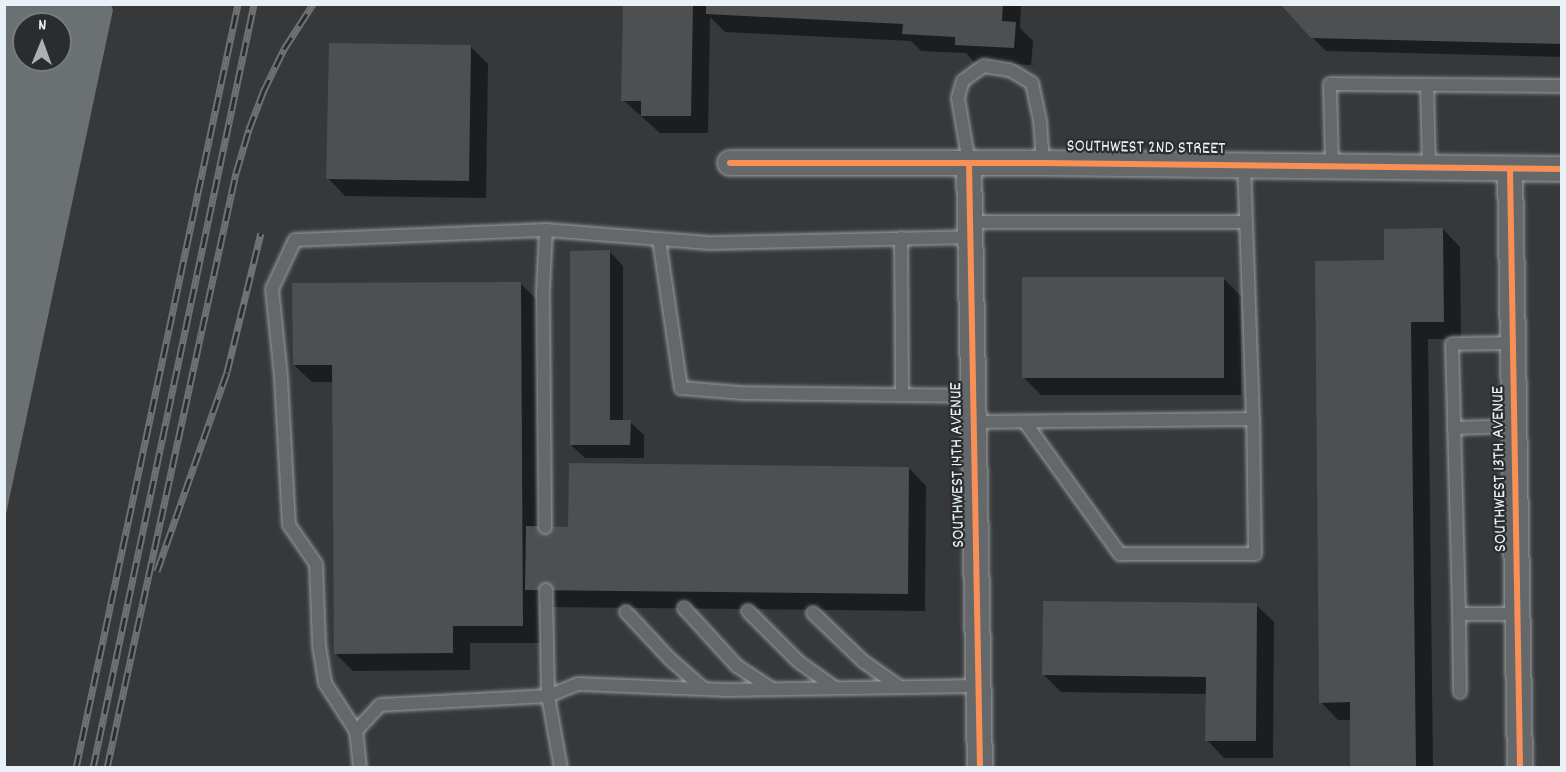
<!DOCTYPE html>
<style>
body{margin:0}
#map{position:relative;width:1566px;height:772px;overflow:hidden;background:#363839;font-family:Dekko,sans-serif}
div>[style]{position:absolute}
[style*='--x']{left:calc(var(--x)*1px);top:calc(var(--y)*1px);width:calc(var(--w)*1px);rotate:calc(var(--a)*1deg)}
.water>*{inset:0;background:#6b7073}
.shadow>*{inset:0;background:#0007}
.building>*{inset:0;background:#4e4f50}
.roads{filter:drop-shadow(0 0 2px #9b9d9f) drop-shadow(0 0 2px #9b9d9f)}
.lane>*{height:12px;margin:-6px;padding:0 6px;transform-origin:6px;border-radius:6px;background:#65686b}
.street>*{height:24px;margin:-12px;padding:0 12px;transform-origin:12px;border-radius:12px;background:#65686b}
.rail>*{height:7px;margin-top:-3.5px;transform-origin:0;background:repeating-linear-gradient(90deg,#2a2d2e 0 14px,#6f7172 0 28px);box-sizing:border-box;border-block:2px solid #6f7172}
.cycleway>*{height:6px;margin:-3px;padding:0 3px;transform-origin:3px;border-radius:3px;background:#f78f57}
span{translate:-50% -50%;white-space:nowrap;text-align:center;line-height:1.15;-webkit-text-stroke:4.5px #2a2d2e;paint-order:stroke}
.street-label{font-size:18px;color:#e8f1f8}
.frame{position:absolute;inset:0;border:6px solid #e8f1f8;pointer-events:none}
.north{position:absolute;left:12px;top:12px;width:60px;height:60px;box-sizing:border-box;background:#2a2d2e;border:2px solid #767b7f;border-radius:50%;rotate:1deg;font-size:16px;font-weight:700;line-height:24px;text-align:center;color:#e8f1f8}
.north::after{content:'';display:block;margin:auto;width:21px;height:27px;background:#aab0b5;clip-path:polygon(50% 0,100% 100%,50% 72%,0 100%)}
</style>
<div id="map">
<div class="water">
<i style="clip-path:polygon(evenodd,5px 4px,111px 5px,113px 10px,5px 519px,5px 4px,24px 24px,60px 24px,60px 60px,24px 60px,24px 24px)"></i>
</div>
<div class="shadow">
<i style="clip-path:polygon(624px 4px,1021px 4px,1020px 28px,1033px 41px,1031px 65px,974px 62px,966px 53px,921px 51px,911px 41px,725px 32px,710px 17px,708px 133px,660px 133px,623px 100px)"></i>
<i style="clip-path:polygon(1562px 4px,1562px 57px,1326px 51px,1312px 37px)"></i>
<i style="clip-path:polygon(471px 47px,488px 64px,486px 198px,345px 196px,328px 178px)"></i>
<i style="clip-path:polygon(1443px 229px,1460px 247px,1461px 339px,1428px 339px,1433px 768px,1352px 768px,1351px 720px,1338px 720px,1321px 702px,1386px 262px)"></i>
<i style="clip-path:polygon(610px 252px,623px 266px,623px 422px,630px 422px,644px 435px,644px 458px,585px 458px,571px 445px)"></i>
<i style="clip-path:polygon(1223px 278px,1241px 296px,1241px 395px,1041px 395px,1023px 377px)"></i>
<i style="clip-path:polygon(520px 283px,538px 301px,539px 528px,570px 528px,909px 468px,926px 486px,925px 611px,544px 607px,539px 602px,540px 643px,470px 643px,470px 670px,353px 671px,335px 653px,334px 382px,312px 382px,294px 365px)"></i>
<i style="clip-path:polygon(1256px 605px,1274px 622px,1273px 758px,1224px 758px,1207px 740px,1207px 694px,1061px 692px,1043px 674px)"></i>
</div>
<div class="building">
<i style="clip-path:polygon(623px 4px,693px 4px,691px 116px,641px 116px,641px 101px,621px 101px)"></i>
<i style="clip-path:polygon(706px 4px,1003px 4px,1002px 21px,1016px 22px,1014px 48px,955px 45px,955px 37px,902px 34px,903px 24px,706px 14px)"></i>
<i style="clip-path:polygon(1280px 4px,1562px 4px,1562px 44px,1311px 38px)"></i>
<i style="clip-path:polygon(329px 43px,471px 45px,469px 181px,326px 179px)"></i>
<i style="clip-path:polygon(1443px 228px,1444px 322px,1411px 322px,1416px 768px,1350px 768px,1350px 702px,1319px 703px,1315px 261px,1384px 260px,1384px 229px)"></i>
<i style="clip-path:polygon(610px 250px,610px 420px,631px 420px,630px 445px,570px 445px,570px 251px)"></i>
<i style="clip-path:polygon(1022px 277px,1224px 277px,1224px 378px,1022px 378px)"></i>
<i style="clip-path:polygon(521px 282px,523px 626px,453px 626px,453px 653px,334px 654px,332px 365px,293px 365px,292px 283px)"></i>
<i style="clip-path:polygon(569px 463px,909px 467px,908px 594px,525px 590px,526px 526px,568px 527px)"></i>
<i style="clip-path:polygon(1043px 601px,1257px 603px,1256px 741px,1205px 741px,1206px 677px,1042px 675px)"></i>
</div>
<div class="roads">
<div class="lane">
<i style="--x:1427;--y:85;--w:83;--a:88.6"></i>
<i style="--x:969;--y:163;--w:66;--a:-99.6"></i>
<i style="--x:958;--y:98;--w:18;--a:-74"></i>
<i style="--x:963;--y:81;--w:26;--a:-36"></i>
<i style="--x:984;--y:66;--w:26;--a:9"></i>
<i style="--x:1010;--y:70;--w:26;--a:31"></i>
<i style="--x:1032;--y:83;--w:38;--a:78"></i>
<i style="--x:1040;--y:120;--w:43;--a:86"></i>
<i style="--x:1332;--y:166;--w:82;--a:-91.4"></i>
<i style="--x:1330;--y:84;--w:232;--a:0.5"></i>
<i style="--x:970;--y:222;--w:276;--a:0"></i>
<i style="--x:546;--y:230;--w:113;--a:4.6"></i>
<i style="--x:659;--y:239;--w:151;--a:81.6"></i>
<i style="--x:681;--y:388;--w:61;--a:4.7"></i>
<i style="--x:742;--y:393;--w:231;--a:0.7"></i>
<i style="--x:901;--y:238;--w:157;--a:89.6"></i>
<i style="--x:659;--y:239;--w:50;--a:4.6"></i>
<i style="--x:709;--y:243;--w:261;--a:-1.3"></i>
<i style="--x:1513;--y:343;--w:61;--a:179.1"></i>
<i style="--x:1452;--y:344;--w:270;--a:88.5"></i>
<i style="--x:1459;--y:614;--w:60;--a:0"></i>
<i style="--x:974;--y:422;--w:279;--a:-0.6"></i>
<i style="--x:1253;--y:419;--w:254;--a:-92"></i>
<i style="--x:1025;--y:422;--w:163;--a:54.3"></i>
<i style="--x:1120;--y:554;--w:135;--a:0"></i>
<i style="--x:1255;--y:554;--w:135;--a:-90.8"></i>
<i style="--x:1454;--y:428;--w:60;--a:-1.9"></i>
<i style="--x:546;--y:590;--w:106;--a:88.9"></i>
<i style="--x:548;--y:696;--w:73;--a:79.8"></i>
<i style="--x:684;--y:608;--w:79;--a:47.6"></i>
<i style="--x:737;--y:666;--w:42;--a:33.3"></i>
<i style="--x:748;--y:611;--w:72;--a:45"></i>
<i style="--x:799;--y:662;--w:44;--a:35.8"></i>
<i style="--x:626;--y:612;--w:64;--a:46.9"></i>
<i style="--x:670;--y:659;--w:45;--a:41.4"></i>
<i style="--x:813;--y:613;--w:71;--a:43.9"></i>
<i style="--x:864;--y:662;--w:44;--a:34.8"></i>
<i style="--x:1459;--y:614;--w:78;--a:89.3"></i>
<i style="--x:356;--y:731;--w:57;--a:-122.9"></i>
<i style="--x:325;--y:683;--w:39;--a:-99"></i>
<i style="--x:319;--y:644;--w:80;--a:-92.1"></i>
<i style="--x:316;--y:564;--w:47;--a:-124.7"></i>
<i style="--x:289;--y:525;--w:148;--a:-93.1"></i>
<i style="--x:281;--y:377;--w:88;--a:-95.8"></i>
<i style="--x:272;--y:289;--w:54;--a:-64.9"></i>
<i style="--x:295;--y:240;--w:251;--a:-2.3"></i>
<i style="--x:546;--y:230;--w:61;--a:92.8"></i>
<i style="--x:543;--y:291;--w:236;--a:89.5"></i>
<i style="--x:360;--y:768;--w:37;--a:-96"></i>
<i style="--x:356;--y:731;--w:35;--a:-47"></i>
<i style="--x:380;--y:705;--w:168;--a:-3.1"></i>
<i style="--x:548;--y:696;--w:32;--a:-22"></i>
<i style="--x:578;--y:684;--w:149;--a:2.3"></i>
<i style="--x:727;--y:690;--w:251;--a:-0.9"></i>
</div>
<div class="street">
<i style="--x:730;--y:163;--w:313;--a:0"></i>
<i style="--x:1043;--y:163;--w:519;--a:0.66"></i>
<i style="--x:969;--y:163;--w:605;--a:88.96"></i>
<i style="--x:1510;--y:169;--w:599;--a:89.04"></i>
</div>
</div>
<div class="rail">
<i style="--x:157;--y:571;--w:211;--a:-70.6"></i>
<i style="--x:227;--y:372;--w:143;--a:-76.3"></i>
<i style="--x:76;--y:768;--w:781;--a:-78.03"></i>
<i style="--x:93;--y:768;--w:781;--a:-78.1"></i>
<i style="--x:107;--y:768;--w:609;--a:-77.77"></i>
<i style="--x:236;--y:173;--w:46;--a:-73.5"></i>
<i style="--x:249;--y:129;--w:40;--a:-69"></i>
<i style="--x:263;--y:92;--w:48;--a:-64"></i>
<i style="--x:284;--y:49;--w:54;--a:-57.2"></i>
</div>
<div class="cycleway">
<i style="--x:730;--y:163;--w:313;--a:0"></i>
<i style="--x:1043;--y:163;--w:519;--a:0.66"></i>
<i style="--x:969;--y:163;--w:605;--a:88.96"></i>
<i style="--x:1510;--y:169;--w:599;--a:89.04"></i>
</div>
<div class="street-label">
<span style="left:1146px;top:149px;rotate:1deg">SOUTHWEST 2ND STREET</span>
<span style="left:959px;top:465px;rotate:-91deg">SOUTHWEST 14TH AVENUE</span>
<span style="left:1501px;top:469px;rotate:-91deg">SOUTHWEST 13TH AVENUE</span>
</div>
<div class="frame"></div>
<div class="north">N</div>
</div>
